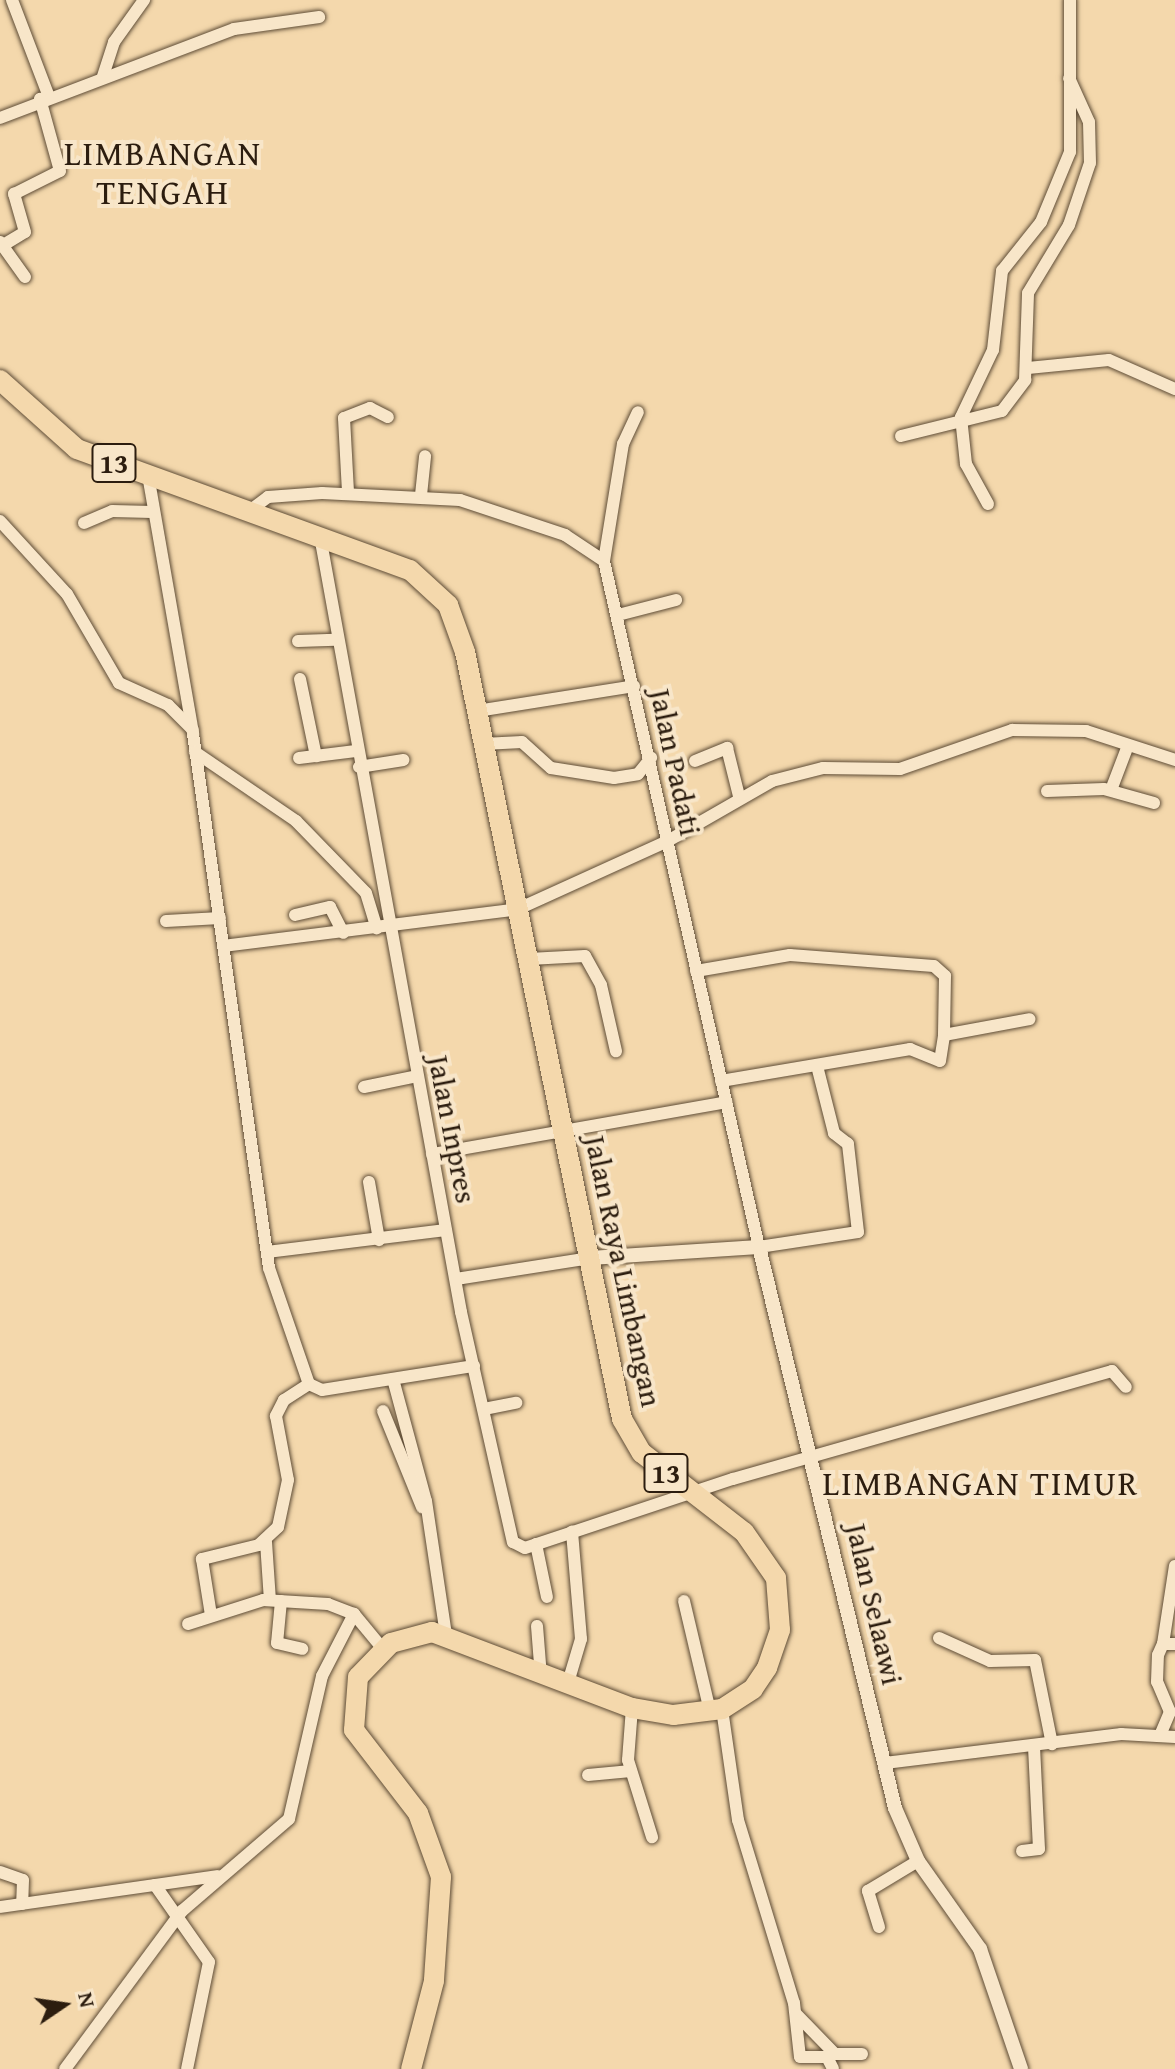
<!DOCTYPE html>
<style>
body{margin:0}
#map{position:relative;width:1175px;height:2069px;overflow:hidden;background:#f4d8ac;font-family:"Gentium Book Plus",serif}
div>[style]{position:absolute}
[style*='--x']{left:calc(var(--x)*1px);top:calc(var(--y)*1px);width:calc(var(--w)*1px);rotate:calc(var(--a)*1deg)}
.roads{filter:drop-shadow(0 0 2px #5e4c36) drop-shadow(0 0 2px #5e4c36)}
.minor>*{height:12px;margin:-6px;padding:0 6px;transform-origin:6px;border-radius:6px;background:#f8e6c9}
.tertiary>*{height:14px;margin:-7px;padding:0 7px;transform-origin:7px;border-radius:7px;background:#f8e6c9}
.trunk>*{height:20px;margin:-10px;padding:0 10px;transform-origin:10px;border-radius:10px;background:#f4d8ac}
span{translate:-50% -50%;white-space:nowrap;text-align:center;line-height:1.15;-webkit-text-stroke:8px #f8e6c9;paint-order:stroke}
.shield-label span{padding:2px 6px;background:#f8e6c9;border:2px solid;border-radius:6px;-webkit-text-stroke-width:0}
.shield-label{font-size:28px;color:#2c1d0f;font-weight:700}
.street-label{font-size:30px;color:#2c1d0f}
.quarter-label{font-size:34px;color:#2c1d0f;letter-spacing:2px}
.north{position:absolute;left:24px;top:1965px;width:80px;height:80px;-webkit-text-stroke:6px #f8e6c9;paint-order:stroke;rotate:77deg;font-size:22px;font-weight:700;line-height:32px;text-align:center;color:#2c1d0f}
.north::after{content:'';display:block;margin:auto;width:28px;height:36px;background:#2c1d0f;clip-path:polygon(50% 0,100% 100%,50% 72%,0 100%)}
</style>
<div id="map">
<div class="roads">
<div class="minor">
<i style="--x:12;--y:0;--w:104;--a:69.1"></i>
<i style="--x:103;--y:76;--w:36;--a:-72"></i>
<i style="--x:114;--y:42;--w:52;--a:-54.5"></i>
<i style="--x:0;--y:118;--w:250;--a:-20.8"></i>
<i style="--x:234;--y:29;--w:86;--a:-8"></i>
<i style="--x:0;--y:242;--w:43;--a:54.5"></i>
<i style="--x:5;--y:244;--w:23;--a:-31"></i>
<i style="--x:25;--y:232;--w:40;--a:-106"></i>
<i style="--x:14;--y:194;--w:51;--a:-26.6"></i>
<i style="--x:60;--y:171;--w:75;--a:-105.5"></i>
<i style="--x:1028;--y:368;--w:81;--a:-5.6"></i>
<i style="--x:1109;--y:360;--w:72;--a:23.7"></i>
<i style="--x:901;--y:436;--w:104;--a:-13.9"></i>
<i style="--x:1002;--y:411;--w:39;--a:-53"></i>
<i style="--x:1025;--y:380;--w:87;--a:-88"></i>
<i style="--x:1028;--y:293;--w:79;--a:-58.9"></i>
<i style="--x:1069;--y:225;--w:65;--a:-71.3"></i>
<i style="--x:1090;--y:163;--w:41;--a:-91.4"></i>
<i style="--x:1089;--y:122;--w:48;--a:-114.4"></i>
<i style="--x:148;--y:475;--w:263;--a:80.1"></i>
<i style="--x:193;--y:734;--w:539;--a:81.9"></i>
<i style="--x:269;--y:1268;--w:123;--a:71"></i>
<i style="--x:309;--y:1384;--w:30;--a:147"></i>
<i style="--x:284;--y:1400;--w:18;--a:117"></i>
<i style="--x:276;--y:1416;--w:65;--a:79.4"></i>
<i style="--x:288;--y:1480;--w:48;--a:102"></i>
<i style="--x:278;--y:1527;--w:26;--a:137"></i>
<i style="--x:259;--y:1545;--w:59;--a:166.2"></i>
<i style="--x:202;--y:1559;--w:57;--a:80.9"></i>
<i style="--x:348;--y:492;--w:74;--a:-93.1"></i>
<i style="--x:344;--y:418;--w:28;--a:-21"></i>
<i style="--x:370;--y:408;--w:20;--a:27"></i>
<i style="--x:421;--y:495;--w:39;--a:-84"></i>
<i style="--x:988;--y:504;--w:46;--a:-118.8"></i>
<i style="--x:966;--y:464;--w:47;--a:-96.1"></i>
<i style="--x:961;--y:417;--w:74;--a:-64.5"></i>
<i style="--x:993;--y:350;--w:80;--a:-83.5"></i>
<i style="--x:1002;--y:271;--w:63;--a:-51.5"></i>
<i style="--x:1041;--y:222;--w:76;--a:-67.5"></i>
<i style="--x:1070;--y:152;--w:152;--a:-90"></i>
<i style="--x:248;--y:512;--w:25;--a:-37"></i>
<i style="--x:268;--y:497;--w:54;--a:-4.2"></i>
<i style="--x:322;--y:493;--w:138;--a:2.9"></i>
<i style="--x:460;--y:500;--w:111;--a:18.4"></i>
<i style="--x:565;--y:535;--w:47;--a:33.7"></i>
<i style="--x:604;--y:561;--w:703;--a:77.27"></i>
<i style="--x:759;--y:1247;--w:100;--a:-8.6"></i>
<i style="--x:858;--y:1232;--w:89;--a:-96.5"></i>
<i style="--x:848;--y:1144;--w:18;--a:-142"></i>
<i style="--x:834;--y:1133;--w:69;--a:-104.2"></i>
<i style="--x:0;--y:521;--w:99;--a:47.5"></i>
<i style="--x:67;--y:594;--w:103;--a:59.7"></i>
<i style="--x:119;--y:683;--w:54;--a:24.2"></i>
<i style="--x:168;--y:705;--w:35;--a:45"></i>
<i style="--x:84;--y:523;--w:30;--a:-23"></i>
<i style="--x:112;--y:511;--w:40;--a:1.4"></i>
<i style="--x:320;--y:536;--w:789;--a:79.7"></i>
<i style="--x:461;--y:1312;--w:236;--a:77.3"></i>
<i style="--x:513;--y:1542;--w:13;--a:27"></i>
<i style="--x:525;--y:1548;--w:219;--a:-18.4"></i>
<i style="--x:733;--y:1479;--w:394;--a:-15.9"></i>
<i style="--x:1112;--y:1371;--w:21;--a:49"></i>
<i style="--x:604;--y:561;--w:119;--a:-80.8"></i>
<i style="--x:623;--y:444;--w:35;--a:-65"></i>
<i style="--x:618;--y:615;--w:60;--a:-14.5"></i>
<i style="--x:298;--y:641;--w:37;--a:-2"></i>
<i style="--x:300;--y:679;--w:79;--a:78.3"></i>
<i style="--x:477;--y:711;--w:159;--a:-9"></i>
<i style="--x:483;--y:744;--w:39;--a:-3"></i>
<i style="--x:522;--y:742;--w:39;--a:42"></i>
<i style="--x:551;--y:768;--w:64;--a:9"></i>
<i style="--x:614;--y:778;--w:24;--a:-9"></i>
<i style="--x:638;--y:774;--w:21;--a:-51"></i>
<i style="--x:195;--y:752;--w:122;--a:34.3"></i>
<i style="--x:296;--y:821;--w:100;--a:45.8"></i>
<i style="--x:366;--y:893;--w:37;--a:73"></i>
<i style="--x:299;--y:758;--w:57;--a:-7"></i>
<i style="--x:695;--y:761;--w:35;--a:-22"></i>
<i style="--x:727;--y:748;--w:49;--a:76"></i>
<i style="--x:359;--y:767;--w:45;--a:-9"></i>
<i style="--x:1111;--y:790;--w:45;--a:-69.1"></i>
<i style="--x:1047;--y:791;--w:57;--a:-2"></i>
<i style="--x:1104;--y:789;--w:52;--a:15.6"></i>
<i style="--x:295;--y:915;--w:36;--a:-13"></i>
<i style="--x:330;--y:907;--w:29;--a:63"></i>
<i style="--x:166;--y:921;--w:54;--a:-3.2"></i>
<i style="--x:223;--y:946;--w:297;--a:-7.1"></i>
<i style="--x:518;--y:909;--w:162;--a:-24.4"></i>
<i style="--x:666;--y:842;--w:122;--a:-29.9"></i>
<i style="--x:772;--y:781;--w:53;--a:-14.3"></i>
<i style="--x:823;--y:768;--w:77;--a:0.7"></i>
<i style="--x:900;--y:769;--w:119;--a:-19.2"></i>
<i style="--x:1012;--y:730;--w:74;--a:0.8"></i>
<i style="--x:1086;--y:731;--w:94;--a:18"></i>
<i style="--x:529;--y:959;--w:56;--a:-3.1"></i>
<i style="--x:585;--y:956;--w:33;--a:61"></i>
<i style="--x:601;--y:985;--w:68;--a:77.2"></i>
<i style="--x:696;--y:971;--w:95;--a:-9.7"></i>
<i style="--x:790;--y:955;--w:144;--a:4.4"></i>
<i style="--x:934;--y:966;--w:15;--a:42"></i>
<i style="--x:945;--y:976;--w:59;--a:91"></i>
<i style="--x:944;--y:1035;--w:87;--a:-10.5"></i>
<i style="--x:721;--y:1081;--w:192;--a:-9.6"></i>
<i style="--x:910;--y:1049;--w:32;--a:22"></i>
<i style="--x:940;--y:1061;--w:26;--a:-81"></i>
<i style="--x:364;--y:1087;--w:54;--a:-11.7"></i>
<i style="--x:432;--y:1154;--w:299;--a:-10"></i>
<i style="--x:369;--y:1182;--w:59;--a:80.2"></i>
<i style="--x:267;--y:1252;--w:180;--a:-7"></i>
<i style="--x:456;--y:1279;--w:136;--a:-8.9"></i>
<i style="--x:393;--y:1379;--w:126;--a:74.9"></i>
<i style="--x:426;--y:1501;--w:135;--a:81.5"></i>
<i style="--x:309;--y:1384;--w:14;--a:25"></i>
<i style="--x:322;--y:1390;--w:154;--a:-9"></i>
<i style="--x:484;--y:1409;--w:33;--a:-11"></i>
<i style="--x:383;--y:1411;--w:104;--a:67.9"></i>
<i style="--x:266;--y:1542;--w:58;--a:86.1"></i>
<i style="--x:536;--y:1544;--w:54;--a:78.3"></i>
<i style="--x:281;--y:1601;--w:42;--a:95.4"></i>
<i style="--x:277;--y:1643;--w:26;--a:13"></i>
<i style="--x:684;--y:1601;--w:113;--a:76.7"></i>
<i style="--x:188;--y:1624;--w:79;--a:-17.7"></i>
<i style="--x:263;--y:1600;--w:65;--a:3.5"></i>
<i style="--x:328;--y:1604;--w:28;--a:21"></i>
<i style="--x:354;--y:1614;--w:45;--a:50.4"></i>
<i style="--x:537;--y:1626;--w:51;--a:85.5"></i>
<i style="--x:939;--y:1638;--w:56;--a:24.3"></i>
<i style="--x:990;--y:1661;--w:45;--a:-1.3"></i>
<i style="--x:1035;--y:1660;--w:86;--a:78.6"></i>
<i style="--x:1163;--y:1644;--w:79;--a:-81.3"></i>
<i style="--x:567;--y:1686;--w:49;--a:-73.4"></i>
<i style="--x:581;--y:1639;--w:108;--a:-94.8"></i>
<i style="--x:632;--y:1708;--w:52;--a:94.4"></i>
<i style="--x:628;--y:1760;--w:81;--a:72.7"></i>
<i style="--x:722;--y:1709;--w:112;--a:81.8"></i>
<i style="--x:738;--y:1820;--w:191;--a:73"></i>
<i style="--x:794;--y:2003;--w:54;--a:83.7"></i>
<i style="--x:800;--y:2057;--w:27;--a:0"></i>
<i style="--x:827;--y:2057;--w:13;--a:63"></i>
<i style="--x:1161;--y:1733;--w:23;--a:-67"></i>
<i style="--x:1170;--y:1712;--w:33;--a:-113"></i>
<i style="--x:1157;--y:1682;--w:27;--a:-88"></i>
<i style="--x:1158;--y:1655;--w:12;--a:-66"></i>
<i style="--x:1163;--y:1644;--w:12;--a:0"></i>
<i style="--x:885;--y:1763;--w:238;--a:-7"></i>
<i style="--x:1121;--y:1734;--w:54;--a:3.2"></i>
<i style="--x:588;--y:1775;--w:43;--a:-5.3"></i>
<i style="--x:1022;--y:1851;--w:17;--a:-7"></i>
<i style="--x:1039;--y:1849;--w:104;--a:-92.8"></i>
<i style="--x:0;--y:1872;--w:24;--a:19"></i>
<i style="--x:23;--y:1880;--w:24;--a:92"></i>
<i style="--x:155;--y:1885;--w:94;--a:55"></i>
<i style="--x:209;--y:1962;--w:109;--a:101.6"></i>
<i style="--x:0;--y:1907;--w:220;--a:-8.1"></i>
<i style="--x:879;--y:1927;--w:38;--a:-107"></i>
<i style="--x:868;--y:1891;--w:58;--a:-31"></i>
<i style="--x:796;--y:2014;--w:56;--a:45.7"></i>
<i style="--x:835;--y:2054;--w:27;--a:0"></i>
<i style="--x:65;--y:2069;--w:197;--a:-53.5"></i>
<i style="--x:182;--y:1911;--w:141;--a:-40.7"></i>
<i style="--x:289;--y:1819;--w:147;--a:-77"></i>
<i style="--x:322;--y:1676;--w:70;--a:-62.7"></i>
</div>
<div class="tertiary">
<i style="--x:590;--y:1258;--w:169;--a:-3.7"></i>
<i style="--x:759;--y:1247;--w:577;--a:76.37"></i>
<i style="--x:895;--y:1808;--w:58;--a:66.5"></i>
<i style="--x:918;--y:1861;--w:108;--a:54.8"></i>
<i style="--x:980;--y:1949;--w:127;--a:71.1"></i>
</div>
<div class="trunk">
<i style="--x:0;--y:380;--w:103;--a:41.9"></i>
<i style="--x:77;--y:449;--w:354;--a:20"></i>
<i style="--x:410;--y:570;--w:52;--a:42.6"></i>
<i style="--x:448;--y:605;--w:50;--a:70.1"></i>
<i style="--x:465;--y:652;--w:783;--a:78.43"></i>
<i style="--x:622;--y:1419;--w:39;--a:60"></i>
<i style="--x:642;--y:1453;--w:129;--a:37.8"></i>
<i style="--x:744;--y:1532;--w:56;--a:55.2"></i>
<i style="--x:776;--y:1578;--w:52;--a:85.6"></i>
<i style="--x:780;--y:1630;--w:40;--a:108.9"></i>
<i style="--x:767;--y:1668;--w:25;--a:124"></i>
<i style="--x:753;--y:1689;--w:37;--a:147"></i>
<i style="--x:722;--y:1709;--w:49;--a:173"></i>
<i style="--x:673;--y:1715;--w:42;--a:-170.3"></i>
<i style="--x:632;--y:1708;--w:214;--a:-159.2"></i>
<i style="--x:432;--y:1632;--w:42;--a:165"></i>
<i style="--x:391;--y:1643;--w:47;--a:134.1"></i>
<i style="--x:358;--y:1677;--w:53;--a:94.3"></i>
<i style="--x:354;--y:1730;--w:105;--a:52.4"></i>
<i style="--x:418;--y:1813;--w:68;--a:70.2"></i>
<i style="--x:441;--y:1877;--w:104;--a:93.9"></i>
<i style="--x:434;--y:1981;--w:91;--a:104.6"></i>
</div>
</div>
<div class="shield-label">
<span style="left:114px;top:463px">13</span>
<span style="left:666px;top:1473px">13</span>
</div>
<div class="street-label">
<span style="left:676px;top:762px;rotate:78deg">Jalan Padati</span>
<span style="left:453px;top:1129px;rotate:79deg">Jalan Inpres</span>
<span style="left:624px;top:1271px;rotate:78deg">Jalan Raya Limbangan</span>
<span style="left:875px;top:1604px;rotate:77deg">Jalan Selaawi</span>
</div>
<div class="quarter-label">
<span style="left:163px;top:172px">LIMBANGAN<br>TENGAH</span>
<span style="left:981px;top:1483px">LIMBANGAN TIMUR</span>
</div>
<div class="north">N</div>
</div>
